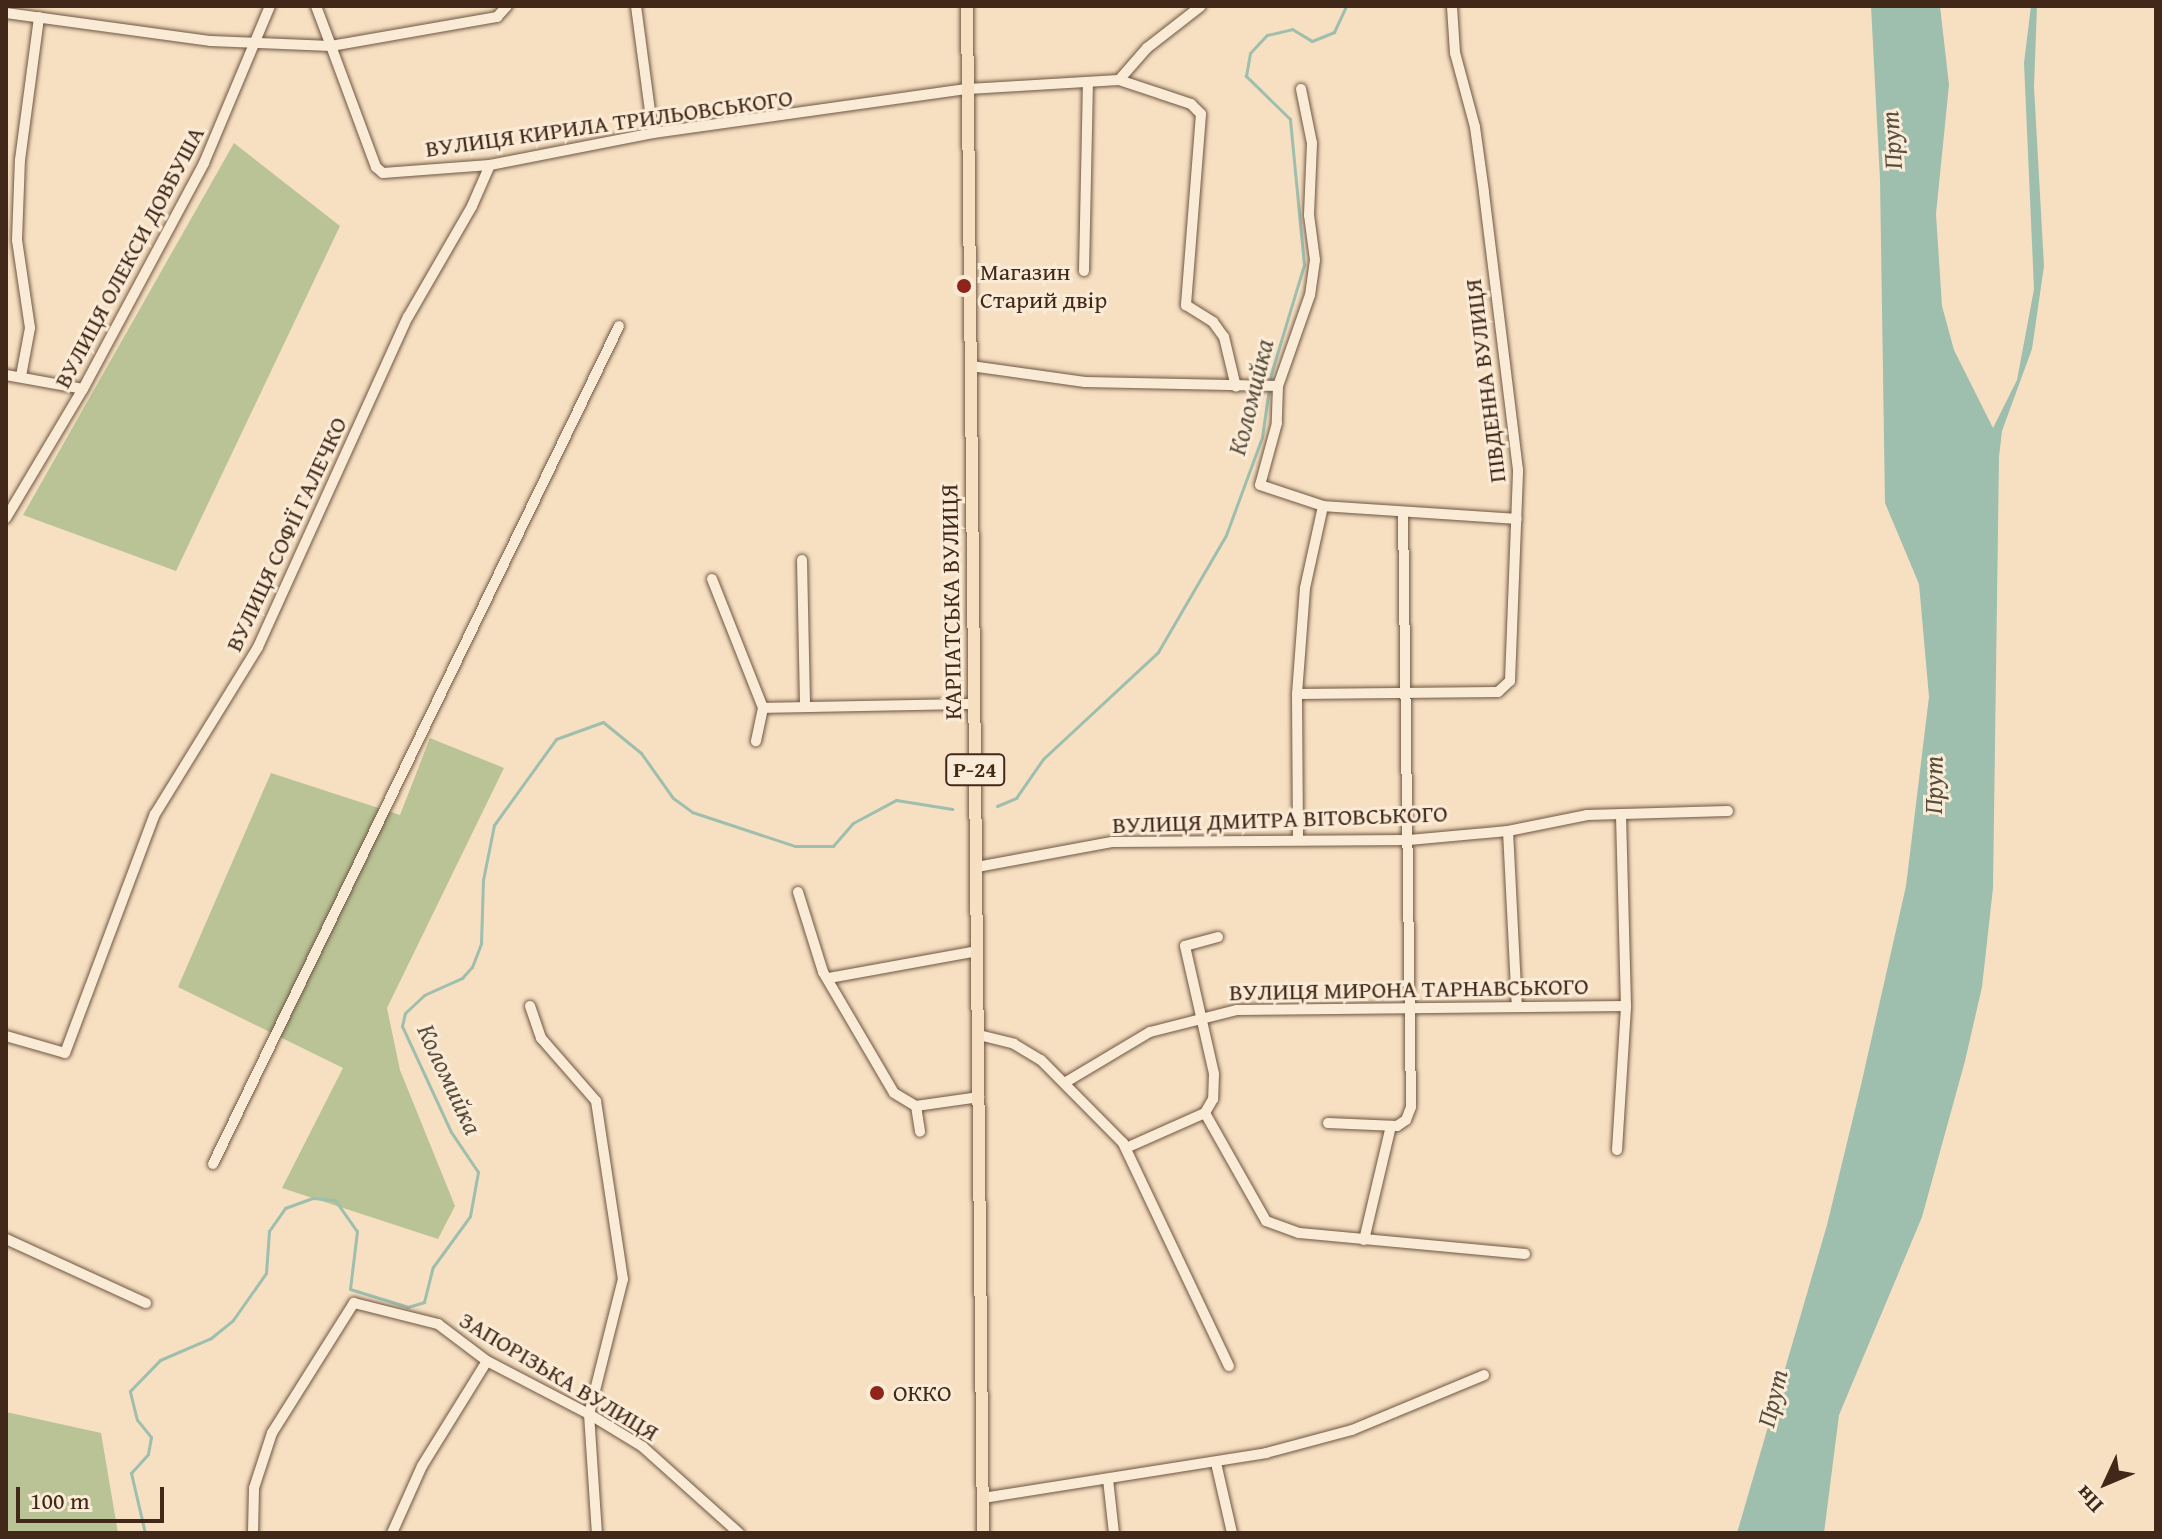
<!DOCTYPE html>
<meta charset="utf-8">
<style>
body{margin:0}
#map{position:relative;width:2162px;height:1539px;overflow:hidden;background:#f7e0c2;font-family:"Gentium Book Plus",serif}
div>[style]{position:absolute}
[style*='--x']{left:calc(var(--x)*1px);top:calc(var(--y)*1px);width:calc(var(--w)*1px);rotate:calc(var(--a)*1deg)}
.green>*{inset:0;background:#b9c396}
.water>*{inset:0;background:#9ebeae}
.stream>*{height:3px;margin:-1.5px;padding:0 1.5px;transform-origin:1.5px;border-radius:1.5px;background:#9ebeae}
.roads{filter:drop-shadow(0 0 2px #6f5643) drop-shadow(0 0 2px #6f5643)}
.minor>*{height:10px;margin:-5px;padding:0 5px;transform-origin:5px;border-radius:5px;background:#faebd7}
.major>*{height:12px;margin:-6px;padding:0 6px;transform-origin:6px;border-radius:6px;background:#f7e0c2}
.dots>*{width:22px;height:22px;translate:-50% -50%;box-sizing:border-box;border:4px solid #faebd7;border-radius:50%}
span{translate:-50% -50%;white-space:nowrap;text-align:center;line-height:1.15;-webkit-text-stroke:6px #faebd7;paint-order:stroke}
.shield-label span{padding:2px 6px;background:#faebd7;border:2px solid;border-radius:6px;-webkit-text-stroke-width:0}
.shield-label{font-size:22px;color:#422819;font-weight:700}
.street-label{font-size:24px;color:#422819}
.poi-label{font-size:24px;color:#422819}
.left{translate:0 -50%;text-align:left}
.water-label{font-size:26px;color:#594e3e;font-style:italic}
.frame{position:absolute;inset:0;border:8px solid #422819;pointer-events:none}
.north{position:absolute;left:2066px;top:1443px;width:80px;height:80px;-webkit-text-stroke:6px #faebd7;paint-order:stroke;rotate:226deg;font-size:22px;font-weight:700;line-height:32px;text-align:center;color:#422819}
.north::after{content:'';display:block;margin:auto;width:28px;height:36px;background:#422819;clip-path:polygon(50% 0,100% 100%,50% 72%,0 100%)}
.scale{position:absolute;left:16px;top:1487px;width:148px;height:36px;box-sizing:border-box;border:4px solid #422819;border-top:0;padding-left:10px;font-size:24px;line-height:28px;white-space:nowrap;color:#422819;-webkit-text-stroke:6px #faebd7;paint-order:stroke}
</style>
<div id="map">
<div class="green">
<i style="clip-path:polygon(234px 143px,340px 226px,176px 571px,23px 515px)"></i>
<i style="clip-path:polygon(430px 738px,504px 768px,387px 1008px,400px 1070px,455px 1206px,438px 1239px,282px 1188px,343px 1068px,178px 987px,271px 773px,400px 815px)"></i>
<i style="clip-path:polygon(6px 1412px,101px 1433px,118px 1533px,6px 1533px)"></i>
</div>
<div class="water">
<i style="clip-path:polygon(1871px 6px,1940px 6px,1949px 85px,1936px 214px,1942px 306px,1954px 350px,1993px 428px,2017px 380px,2034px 289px,2024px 63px,2031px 6px,2037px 6px,2034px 87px,2044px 266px,2032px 349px,2002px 431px,1999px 457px,1993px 888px,1982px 987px,1965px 1061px,1922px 1217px,1839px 1415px,1824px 1533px,1737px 1533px,1827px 1225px,1861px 1085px,1906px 886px,1929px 697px,1919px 584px,1885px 503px,1880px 180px)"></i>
</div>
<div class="stream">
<i style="--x:997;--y:806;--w:21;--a:-23"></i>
<i style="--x:1016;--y:798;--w:47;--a:-55.3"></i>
<i style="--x:1043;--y:759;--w:157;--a:-42.9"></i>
<i style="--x:1158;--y:652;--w:135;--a:-59.8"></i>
<i style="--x:1226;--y:535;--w:104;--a:-69.8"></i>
<i style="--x:1262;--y:437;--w:64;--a:-81.9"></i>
<i style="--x:1271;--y:374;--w:114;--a:-73.2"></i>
<i style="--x:1304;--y:265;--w:147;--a:-95.5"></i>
<i style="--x:1290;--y:119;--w:62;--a:-135.7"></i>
<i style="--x:1246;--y:76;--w:23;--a:-80"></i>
<i style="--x:1250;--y:53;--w:25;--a:-47"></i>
<i style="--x:1267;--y:35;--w:26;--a:-13"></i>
<i style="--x:1292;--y:29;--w:23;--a:31"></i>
<i style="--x:1312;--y:41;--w:24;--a:-22"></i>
<i style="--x:1334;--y:32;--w:29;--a:-65"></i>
<i style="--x:145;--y:1533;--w:62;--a:-103.1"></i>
<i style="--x:131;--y:1473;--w:25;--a:-48"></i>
<i style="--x:148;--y:1454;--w:17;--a:-80"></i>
<i style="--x:151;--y:1437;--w:22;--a:-129"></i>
<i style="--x:137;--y:1420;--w:30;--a:-104"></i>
<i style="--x:130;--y:1391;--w:43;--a:-45.9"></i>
<i style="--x:160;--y:1360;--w:56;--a:-23.3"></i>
<i style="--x:211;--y:1338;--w:28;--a:-39"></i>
<i style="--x:233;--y:1320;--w:57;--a:-54.9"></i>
<i style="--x:266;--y:1273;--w:42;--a:-85.9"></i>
<i style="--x:269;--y:1231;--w:28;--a:-55"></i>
<i style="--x:285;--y:1208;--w:30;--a:-20"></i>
<i style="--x:313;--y:1198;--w:22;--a:5"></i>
<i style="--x:335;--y:1200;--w:38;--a:55"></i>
<i style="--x:357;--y:1231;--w:58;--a:96.9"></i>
<i style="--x:350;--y:1289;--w:61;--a:17.2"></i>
<i style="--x:408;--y:1307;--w:17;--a:-17"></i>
<i style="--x:424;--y:1302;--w:36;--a:-76"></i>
<i style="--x:433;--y:1267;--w:63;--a:-54"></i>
<i style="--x:470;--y:1216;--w:45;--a:-79.7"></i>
<i style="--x:478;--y:1172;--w:48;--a:-124"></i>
<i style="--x:451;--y:1132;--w:117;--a:-114.8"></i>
<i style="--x:402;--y:1026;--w:13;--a:-77"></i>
<i style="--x:405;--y:1013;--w:26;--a:-43"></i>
<i style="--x:424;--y:995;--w:42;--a:-24.1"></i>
<i style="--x:462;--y:978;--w:15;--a:-48"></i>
<i style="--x:472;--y:967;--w:26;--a:-69"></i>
<i style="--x:481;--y:943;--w:63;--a:-88.2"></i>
<i style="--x:483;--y:880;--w:56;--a:-78.7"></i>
<i style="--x:494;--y:825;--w:106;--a:-54.2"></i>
<i style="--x:556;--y:739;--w:50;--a:-19.9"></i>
<i style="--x:603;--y:722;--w:49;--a:39.2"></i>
<i style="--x:641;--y:753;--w:55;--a:54.6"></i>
<i style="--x:673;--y:798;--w:24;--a:36"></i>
<i style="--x:692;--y:812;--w:108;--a:18.3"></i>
<i style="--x:795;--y:846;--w:38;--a:0"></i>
<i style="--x:833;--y:846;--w:30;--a:-49"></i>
<i style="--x:853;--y:823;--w:49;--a:-28.1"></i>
<i style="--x:896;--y:800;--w:57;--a:9.1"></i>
</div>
<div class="roads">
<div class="minor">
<i style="--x:316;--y:6;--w:43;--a:69.4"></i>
<i style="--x:331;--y:46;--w:169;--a:-9.9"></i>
<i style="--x:497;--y:17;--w:15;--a:-48"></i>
<i style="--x:636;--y:6;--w:128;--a:82.4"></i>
<i style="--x:6;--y:13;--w:207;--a:7.8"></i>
<i style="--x:211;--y:41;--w:120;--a:2.4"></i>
<i style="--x:331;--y:46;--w:129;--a:69.6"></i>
<i style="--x:376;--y:167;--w:9;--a:41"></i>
<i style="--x:383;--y:173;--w:107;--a:-4.3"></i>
<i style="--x:490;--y:165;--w:166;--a:-11.1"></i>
<i style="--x:653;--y:133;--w:318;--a:-8"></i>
<i style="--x:968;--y:89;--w:151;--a:-3.4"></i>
<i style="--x:1119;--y:80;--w:76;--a:18.4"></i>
<i style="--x:1191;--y:104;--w:14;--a:45"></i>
<i style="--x:1201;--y:114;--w:192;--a:94.5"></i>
<i style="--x:1186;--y:305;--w:32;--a:32"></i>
<i style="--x:1213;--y:322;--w:19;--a:54"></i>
<i style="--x:1224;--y:337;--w:51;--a:76.5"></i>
<i style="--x:1119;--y:80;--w:43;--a:-48.8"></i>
<i style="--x:1147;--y:48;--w:68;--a:-37.9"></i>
<i style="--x:1301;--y:89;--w:55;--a:78.5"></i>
<i style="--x:1312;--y:143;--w:72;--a:92.4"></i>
<i style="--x:1309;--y:215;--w:45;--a:82.4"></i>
<i style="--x:1315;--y:260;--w:35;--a:98"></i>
<i style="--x:1310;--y:295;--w:96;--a:109.4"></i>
<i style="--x:1278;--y:386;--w:37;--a:92"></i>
<i style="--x:1277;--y:423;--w:64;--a:105.3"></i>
<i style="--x:1260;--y:485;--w:66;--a:18.4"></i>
<i style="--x:1323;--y:506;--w:194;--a:3.8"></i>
<i style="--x:1084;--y:271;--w:187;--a:-88.8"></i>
<i style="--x:971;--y:366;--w:115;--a:8"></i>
<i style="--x:1085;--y:382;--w:193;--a:1.2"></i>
<i style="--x:6;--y:375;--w:78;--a:10.3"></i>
<i style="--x:21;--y:376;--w:49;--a:-79.4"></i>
<i style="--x:30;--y:328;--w:89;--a:-98.4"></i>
<i style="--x:17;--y:240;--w:80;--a:-87.9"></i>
<i style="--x:20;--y:160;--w:144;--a:-82.4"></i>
<i style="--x:6;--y:518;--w:150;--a:-59.2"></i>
<i style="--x:83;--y:389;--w:256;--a:-61.8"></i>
<i style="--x:204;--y:163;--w:170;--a:-67.2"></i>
<i style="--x:802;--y:560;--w:143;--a:88.8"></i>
<i style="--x:712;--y:579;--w:139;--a:68.4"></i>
<i style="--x:763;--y:708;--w:34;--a:102"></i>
<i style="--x:1297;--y:694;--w:201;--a:-0.6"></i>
<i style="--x:1498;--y:692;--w:16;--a:-43"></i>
<i style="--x:1510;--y:681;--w:211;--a:-87.8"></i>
<i style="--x:1518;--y:470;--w:280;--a:-97"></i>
<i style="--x:1484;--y:192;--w:66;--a:-97.9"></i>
<i style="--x:1475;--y:127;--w:77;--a:-105.1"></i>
<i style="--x:1455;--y:53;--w:47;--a:-93.7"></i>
<i style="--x:763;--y:708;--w:211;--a:-1.1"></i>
<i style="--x:1508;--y:831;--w:175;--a:87.1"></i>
<i style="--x:1298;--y:838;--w:144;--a:-90.4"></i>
<i style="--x:1297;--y:694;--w:106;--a:-85.7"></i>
<i style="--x:1305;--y:588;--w:84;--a:-77.6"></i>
<i style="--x:977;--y:867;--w:137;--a:-10.5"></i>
<i style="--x:1112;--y:842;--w:297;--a:-0.4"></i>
<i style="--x:1409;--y:840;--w:99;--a:-5.2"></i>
<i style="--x:1508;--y:831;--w:81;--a:-11.4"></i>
<i style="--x:1587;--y:815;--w:141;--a:-1.6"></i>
<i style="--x:798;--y:892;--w:84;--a:72.6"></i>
<i style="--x:823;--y:972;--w:140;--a:59.6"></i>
<i style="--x:894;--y:1093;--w:26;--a:31"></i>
<i style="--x:916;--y:1106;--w:26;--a:81"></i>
<i style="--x:1218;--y:937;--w:34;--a:165"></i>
<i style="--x:1185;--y:946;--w:131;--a:77.2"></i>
<i style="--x:1214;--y:1074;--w:25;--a:92"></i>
<i style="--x:1213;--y:1099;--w:16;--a:120"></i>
<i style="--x:1205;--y:1113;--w:124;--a:60.5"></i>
<i style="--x:1266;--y:1221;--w:35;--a:20"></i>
<i style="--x:1299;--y:1233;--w:227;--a:5.3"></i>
<i style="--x:829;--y:978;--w:151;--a:-10.3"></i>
<i style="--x:530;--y:1006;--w:34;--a:71"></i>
<i style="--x:541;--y:1038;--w:84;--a:48.9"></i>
<i style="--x:596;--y:1101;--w:180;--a:81.4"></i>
<i style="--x:623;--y:1279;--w:139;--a:104.1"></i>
<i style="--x:589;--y:1414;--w:119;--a:86.2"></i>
<i style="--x:979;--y:1035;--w:36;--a:14"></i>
<i style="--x:1014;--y:1044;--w:31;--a:31"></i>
<i style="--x:1041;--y:1060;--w:117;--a:45.3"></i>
<i style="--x:1123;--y:1143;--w:247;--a:64.6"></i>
<i style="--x:6;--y:1036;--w:61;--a:16.1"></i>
<i style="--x:65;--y:1053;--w:255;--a:-69.4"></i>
<i style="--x:155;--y:814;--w:196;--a:-58.3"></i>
<i style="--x:258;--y:647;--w:362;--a:-65.6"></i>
<i style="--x:408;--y:317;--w:128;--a:-60"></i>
<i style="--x:472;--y:206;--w:45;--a:-66.3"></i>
<i style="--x:1066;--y:1082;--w:98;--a:-30.8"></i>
<i style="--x:1150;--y:1032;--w:90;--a:-14.2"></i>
<i style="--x:1237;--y:1010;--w:389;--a:-0.6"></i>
<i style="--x:916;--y:1106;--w:64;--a:-8.1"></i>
<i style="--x:1328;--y:1123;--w:69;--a:2.5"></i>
<i style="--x:1397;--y:1126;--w:11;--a:-34"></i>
<i style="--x:1406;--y:1120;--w:14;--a:-69"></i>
<i style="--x:1411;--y:1107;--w:592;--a:-90.77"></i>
<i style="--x:1126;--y:1148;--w:86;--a:-23.9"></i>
<i style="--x:1617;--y:1150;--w:144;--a:-86.4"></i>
<i style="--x:1626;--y:1006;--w:192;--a:-91.5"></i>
<i style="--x:213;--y:1164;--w:931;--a:-64.15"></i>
<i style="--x:6;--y:1239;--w:154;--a:24.6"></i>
<i style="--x:1364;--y:1240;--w:117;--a:-76.7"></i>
<i style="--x:1216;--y:1463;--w:72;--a:77.1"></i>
<i style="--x:1108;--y:1479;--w:54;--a:83.7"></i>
<i style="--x:983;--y:1498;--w:287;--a:-9"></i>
<i style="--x:1266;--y:1453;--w:89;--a:-15"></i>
<i style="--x:1352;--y:1430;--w:143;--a:-22.6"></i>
<i style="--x:253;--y:1533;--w:45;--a:-88.7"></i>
<i style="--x:254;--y:1488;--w:58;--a:-71.9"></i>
<i style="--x:272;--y:1433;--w:154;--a:-57.8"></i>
<i style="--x:354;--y:1303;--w:87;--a:14"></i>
<i style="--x:438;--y:1324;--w:61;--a:37.1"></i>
<i style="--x:487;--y:1361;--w:115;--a:27.5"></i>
<i style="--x:589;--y:1414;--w:63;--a:31.4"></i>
<i style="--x:643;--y:1447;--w:129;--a:41.9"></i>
<i style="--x:392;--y:1533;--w:73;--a:-65.9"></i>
<i style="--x:422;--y:1466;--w:123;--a:-58.2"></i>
</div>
<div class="major">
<i style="--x:967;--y:6;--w:1527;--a:89.4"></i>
</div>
</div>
<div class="dots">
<i style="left:964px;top:286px;background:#8f2418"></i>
<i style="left:877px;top:1393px;background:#8f2418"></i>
</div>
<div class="shield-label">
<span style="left:975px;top:770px">Р-24</span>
</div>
<div class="street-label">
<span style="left:609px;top:123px;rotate:-8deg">ВУЛИЦЯ КИРИЛА ТРИЛЬОВСЬКОГО</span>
<span style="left:129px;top:257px;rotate:-62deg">ВУЛИЦЯ ОЛЕКСИ ДОВБУША</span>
<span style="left:1485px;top:381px;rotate:-97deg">ПІВДЕННА ВУЛИЦЯ</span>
<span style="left:286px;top:534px;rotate:-65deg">ВУЛИЦЯ СОФІЇ ГАЛЕЧКО</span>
<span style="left:951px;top:602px;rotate:-91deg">КАРПАТСЬКА ВУЛИЦЯ</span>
<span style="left:1280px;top:819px;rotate:-2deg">ВУЛИЦЯ ДМИТРА ВІТОВСЬКОГО</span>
<span style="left:1409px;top:989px;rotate:-1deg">ВУЛИЦЯ МИРОНА ТАРНАВСЬКОГО</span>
<span style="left:559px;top:1376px;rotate:31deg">ЗАПОРІЗЬКА ВУЛИЦЯ</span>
</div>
<div class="poi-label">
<span class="left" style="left:980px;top:286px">Магазин<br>Старий двір</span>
<span class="left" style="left:893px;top:1393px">ОККО</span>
</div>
<div class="water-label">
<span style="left:1891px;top:140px;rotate:-94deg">Прут</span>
<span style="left:1250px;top:397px;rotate:-76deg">Коломийка</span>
<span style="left:1933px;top:785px;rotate:-90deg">Прут</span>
<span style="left:450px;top:1079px;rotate:65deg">Коломийка</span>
<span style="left:1772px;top:1398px;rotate:-76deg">Прут</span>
</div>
<div class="frame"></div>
<div class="north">Пн</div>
<div class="scale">100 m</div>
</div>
